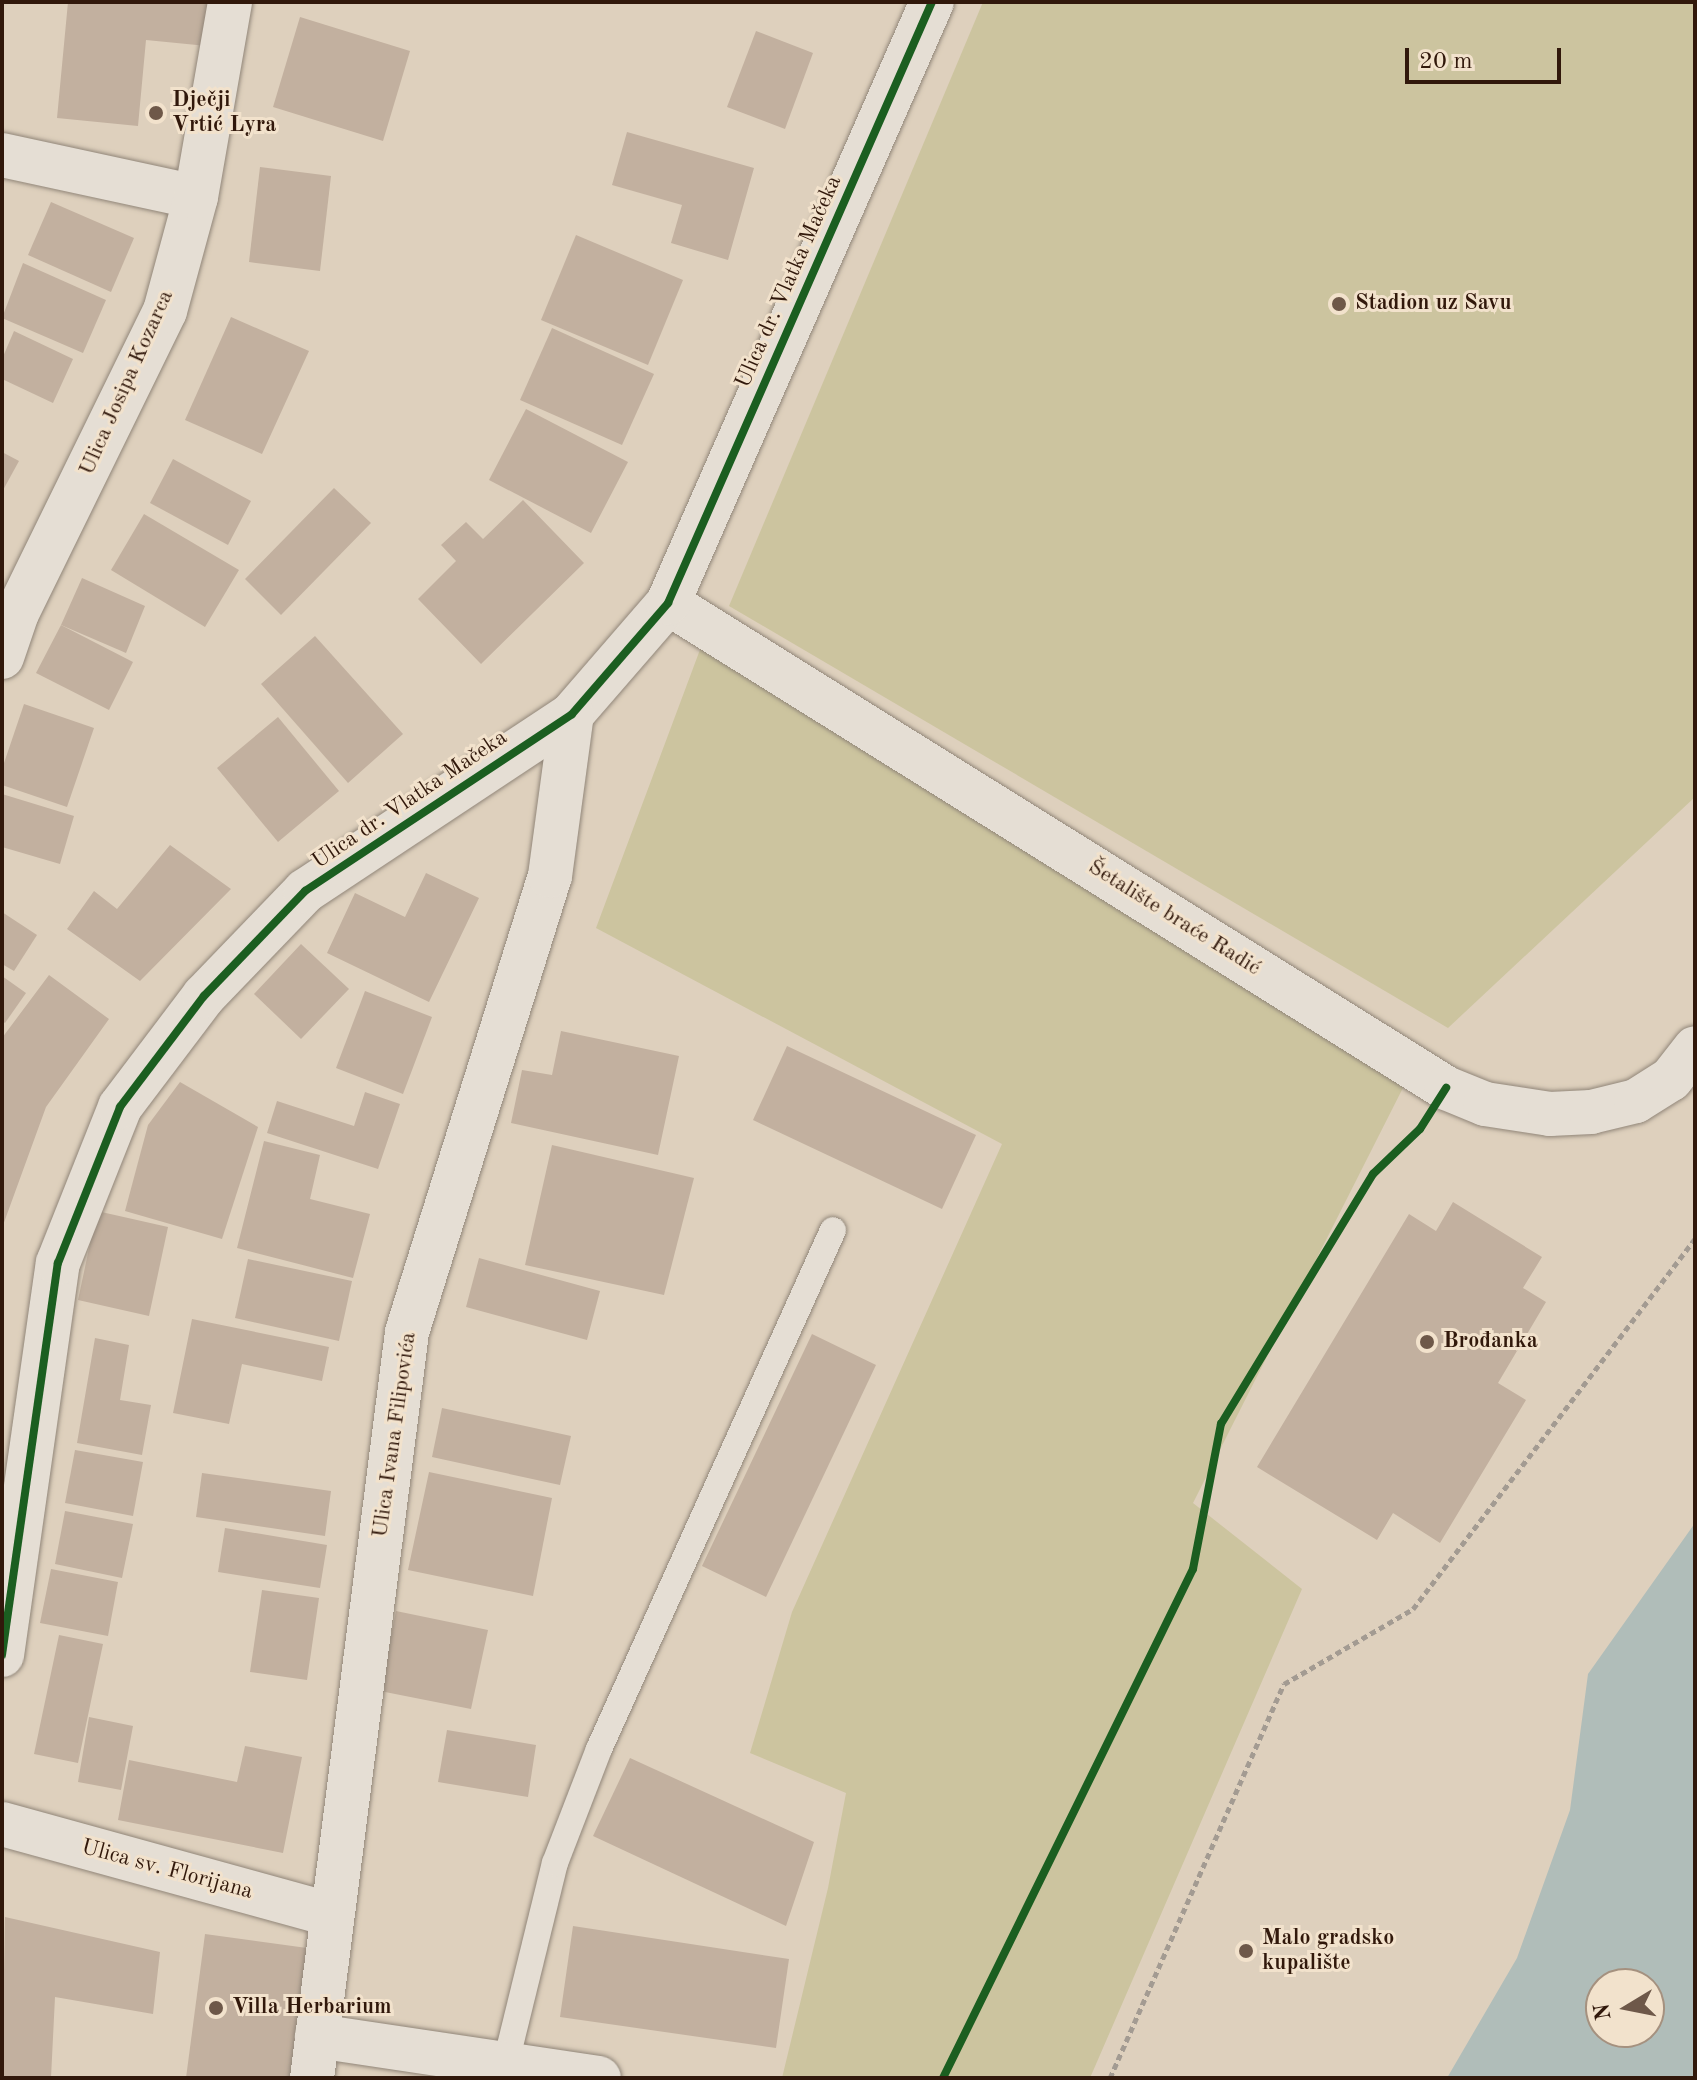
<!DOCTYPE html>
<meta charset="utf-8">
<style>
body{margin:0}
#map{position:relative;width:1697px;height:2080px;overflow:hidden;background:#ded0bd;font-family:"Old Standard TT",serif}
div>[style]{position:absolute}
[style*='--x']{left:calc(var(--x)*1px);top:calc(var(--y)*1px);width:calc(var(--w)*1px);rotate:calc(var(--a)*1deg)}
.green>*{inset:0;background:#ccc49f}
.water>*{inset:0;background:#b0bdb9}
.building>*{inset:0;background:#c2b09f}
.path>*{height:5px;margin-top:-2.5px;transform-origin:0;background:repeating-linear-gradient(90deg,#a39b92 0 6px,transparent 0 10px)}
.roads{filter:drop-shadow(0 0 2px #918679) drop-shadow(0 0 2px #918679)}
.service>*{height:26px;margin:-13px;padding:0 13px;transform-origin:13px;border-radius:13px;background:#e5ded4}
.minor>*{height:44px;margin:-22px;padding:0 22px;transform-origin:22px;border-radius:22px;background:#e5ded4}
.cycleway>*{height:8px;margin:-4px;padding:0 4px;transform-origin:4px;border-radius:4px;background:#1b5e20}
.dots>*{width:22px;height:22px;translate:-50% -50%;box-sizing:border-box;border:4px solid #f2e2cc;border-radius:50%}
span{translate:-50% -50%;white-space:nowrap;text-align:center;line-height:1.15;-webkit-text-stroke:6px #f2e2cc;paint-order:stroke}
.poi-label{font-size:22px;color:#31180b;font-weight:700}
.left{translate:0 -50%;text-align:left}
.street-label{font-size:22px;color:#31180b}
.frame{position:absolute;inset:0;border:4px solid #31180b;pointer-events:none}
.north{position:absolute;left:1585px;top:1968px;width:80px;height:80px;box-sizing:border-box;background:#f2e2cc;border:2px solid #a5917f;border-radius:50%;rotate:260deg;font-size:22px;font-weight:700;line-height:32px;text-align:center;color:#31180b}
.north::after{content:'';display:block;margin:auto;width:28px;height:36px;background:#6e5849;clip-path:polygon(50% 0,100% 100%,50% 72%,0 100%)}
.scale{position:absolute;left:1405px;top:48px;width:156px;height:36px;box-sizing:border-box;border:4px solid #31180b;border-top:0;padding-left:10px;font-size:24px;line-height:28px;white-space:nowrap;color:#31180b;-webkit-text-stroke:6px #f2e2cc;paint-order:stroke}
</style>
<div id="map">
<div class="green">
<i style="clip-path:polygon(983px 2px,1695px 2px,1695px 797px,1448px 1028px,729px 606px)"></i>
<i style="clip-path:polygon(701px 647px,1412px 1070px,1193px 1503px,1302px 1589px,1090px 2078px,782px 2078px,828px 1888px,846px 1793px,750px 1753px,792px 1612px,1002px 1144px,596px 928px)"></i>
</div>
<div class="water">
<i style="clip-path:polygon(evenodd,1695px 1523px,1695px 2078px,1447px 2078px,1517px 1958px,1570px 1810px,1588px 1674px,1695px 1523px,1601px 1984px,1649px 1984px,1649px 2032px,1601px 2032px,1601px 1984px)"></i>
</div>
<div class="building">
<i style="clip-path:polygon(68px 2px,211px 2px,207px 46px,146px 40px,138px 126px,57px 118px)"></i>
<i style="clip-path:polygon(300px 17px,410px 51px,383px 141px,273px 107px)"></i>
<i style="clip-path:polygon(756px 31px,813px 53px,785px 129px,727px 107px)"></i>
<i style="clip-path:polygon(627px 132px,754px 168px,728px 260px,671px 243px,682px 205px,612px 185px)"></i>
<i style="clip-path:polygon(260px 167px,331px 176px,320px 271px,249px 262px)"></i>
<i style="clip-path:polygon(51px 202px,134px 238px,111px 292px,28px 255px)"></i>
<i style="clip-path:polygon(576px 235px,683px 280px,648px 365px,541px 320px)"></i>
<i style="clip-path:polygon(23px 263px,106px 300px,83px 353px,2px 318px)"></i>
<i style="clip-path:polygon(231px 317px,309px 351px,262px 454px,185px 420px)"></i>
<i style="clip-path:polygon(552px 328px,654px 374px,622px 445px,520px 400px)"></i>
<i style="clip-path:polygon(14px 331px,73px 359px,53px 403px,2px 379px,2px 359px)"></i>
<i style="clip-path:polygon(526px 409px,628px 462px,591px 533px,489px 480px)"></i>
<i style="clip-path:polygon(2px 452px,19px 461px,2px 492px)"></i>
<i style="clip-path:polygon(173px 459px,251px 501px,228px 545px,150px 503px)"></i>
<i style="clip-path:polygon(334px 488px,371px 523px,281px 615px,245px 579px)"></i>
<i style="clip-path:polygon(523px 500px,584px 563px,481px 664px,418px 599px,456px 561px,441px 545px,466px 522px,483px 539px)"></i>
<i style="clip-path:polygon(144px 514px,239px 570px,205px 627px,111px 570px)"></i>
<i style="clip-path:polygon(82px 578px,145px 606px,126px 653px,61px 625px)"></i>
<i style="clip-path:polygon(61px 625px,133px 662px,109px 710px,36px 673px)"></i>
<i style="clip-path:polygon(315px 636px,403px 734px,348px 783px,261px 684px)"></i>
<i style="clip-path:polygon(24px 704px,94px 728px,67px 807px,2px 785px,2px 769px)"></i>
<i style="clip-path:polygon(278px 717px,339px 791px,278px 842px,217px 768px)"></i>
<i style="clip-path:polygon(2px 794px,74px 816px,60px 864px,2px 847px)"></i>
<i style="clip-path:polygon(170px 845px,231px 889px,140px 981px,67px 929px,94px 891px,117px 909px)"></i>
<i style="clip-path:polygon(426px 873px,479px 898px,429px 1002px,327px 953px,355px 893px,405px 917px)"></i>
<i style="clip-path:polygon(2px 912px,37px 935px,14px 971px,2px 964px)"></i>
<i style="clip-path:polygon(301px 944px,349px 989px,301px 1039px,254px 994px)"></i>
<i style="clip-path:polygon(49px 975px,109px 1019px,46px 1107px,2px 1228px,2px 1038px)"></i>
<i style="clip-path:polygon(2px 976px,26px 993px,5px 1023px,2px 1021px)"></i>
<i style="clip-path:polygon(365px 991px,432px 1017px,403px 1094px,336px 1068px)"></i>
<i style="clip-path:polygon(561px 1031px,679px 1056px,658px 1155px,511px 1123px,522px 1070px,552px 1075px)"></i>
<i style="clip-path:polygon(787px 1046px,976px 1135px,942px 1209px,753px 1120px)"></i>
<i style="clip-path:polygon(180px 1082px,258px 1127px,222px 1239px,125px 1211px,148px 1125px)"></i>
<i style="clip-path:polygon(365px 1092px,400px 1104px,378px 1169px,267px 1133px,277px 1101px,354px 1126px)"></i>
<i style="clip-path:polygon(264px 1141px,320px 1155px,310px 1199px,370px 1214px,353px 1278px,237px 1248px)"></i>
<i style="clip-path:polygon(552px 1145px,694px 1178px,664px 1295px,525px 1265px)"></i>
<i style="clip-path:polygon(1453px 1202px,1542px 1257px,1523px 1288px,1546px 1302px,1498px 1383px,1526px 1400px,1440px 1543px,1393px 1513px,1377px 1540px,1257px 1467px,1409px 1214px,1436px 1231px)"></i>
<i style="clip-path:polygon(97px 1211px,168px 1227px,149px 1316px,78px 1300px)"></i>
<i style="clip-path:polygon(479px 1258px,600px 1291px,587px 1340px,466px 1307px)"></i>
<i style="clip-path:polygon(248px 1259px,352px 1281px,339px 1341px,235px 1318px)"></i>
<i style="clip-path:polygon(192px 1319px,329px 1347px,322px 1381px,242px 1364px,229px 1424px,173px 1413px)"></i>
<i style="clip-path:polygon(812px 1334px,876px 1365px,766px 1597px,702px 1566px)"></i>
<i style="clip-path:polygon(95px 1338px,129px 1345px,120px 1400px,151px 1405px,142px 1455px,77px 1443px)"></i>
<i style="clip-path:polygon(442px 1408px,571px 1436px,560px 1485px,432px 1457px)"></i>
<i style="clip-path:polygon(75px 1450px,143px 1462px,133px 1516px,65px 1503px)"></i>
<i style="clip-path:polygon(429px 1472px,552px 1498px,533px 1596px,408px 1570px)"></i>
<i style="clip-path:polygon(202px 1473px,331px 1491px,325px 1536px,196px 1517px)"></i>
<i style="clip-path:polygon(65px 1511px,133px 1524px,122px 1578px,55px 1564px)"></i>
<i style="clip-path:polygon(225px 1528px,327px 1545px,320px 1588px,218px 1572px)"></i>
<i style="clip-path:polygon(51px 1569px,118px 1582px,108px 1636px,40px 1623px)"></i>
<i style="clip-path:polygon(262px 1590px,319px 1598px,307px 1680px,250px 1672px)"></i>
<i style="clip-path:polygon(396px 1611px,488px 1630px,471px 1709px,380px 1691px)"></i>
<i style="clip-path:polygon(59px 1635px,103px 1644px,78px 1763px,34px 1754px)"></i>
<i style="clip-path:polygon(89px 1717px,133px 1726px,121px 1790px,78px 1782px)"></i>
<i style="clip-path:polygon(447px 1730px,536px 1745px,528px 1797px,438px 1782px)"></i>
<i style="clip-path:polygon(245px 1746px,302px 1757px,283px 1853px,118px 1820px,129px 1760px,237px 1782px)"></i>
<i style="clip-path:polygon(630px 1758px,814px 1842px,786px 1926px,593px 1836px)"></i>
<i style="clip-path:polygon(5px 1917px,160px 1952px,153px 2014px,55px 1997px,51px 2078px,2px 2078px)"></i>
<i style="clip-path:polygon(573px 1926px,789px 1959px,776px 2048px,560px 2017px)"></i>
<i style="clip-path:polygon(205px 1934px,307px 1948px,290px 2078px,186px 2078px)"></i>
</div>
<div class="path">
<i style="--x:1110;--y:2078;--w:431;--a:-66.2"></i>
<i style="--x:1284;--y:1684;--w:149;--a:-30.2"></i>
<i style="--x:1413;--y:1609;--w:465;--a:-52.7"></i>
</div>
<div class="roads">
<div class="service">
<i style="--x:506;--y:2062;--w:205;--a:-76.2"></i>
<i style="--x:555;--y:1863;--w:122;--a:-68.9"></i>
<i style="--x:599;--y:1749;--w:569;--a:-65.73"></i>
</div>
<div class="minor">
<i style="--x:2;--y:155;--w:198;--a:12.2"></i>
<i style="--x:668;--y:603;--w:917;--a:31.94"></i>
<i style="--x:1446;--y:1088;--w:42;--a:22.3"></i>
<i style="--x:1485;--y:1104;--w:66;--a:8.7"></i>
<i style="--x:1550;--y:1114;--w:41;--a:-2.8"></i>
<i style="--x:1591;--y:1112;--w:46;--a:-13.7"></i>
<i style="--x:1636;--y:1101;--w:41;--a:-32.2"></i>
<i style="--x:1671;--y:1079;--w:39;--a:-52"></i>
<i style="--x:2;--y:657;--w:46;--a:-71.2"></i>
<i style="--x:17;--y:613;--w:336;--a:-63.9"></i>
<i style="--x:165;--y:311;--w:118;--a:-74.8"></i>
<i style="--x:196;--y:197;--w:198;--a:-80.1"></i>
<i style="--x:2;--y:1655;--w:396;--a:-81.9"></i>
<i style="--x:58;--y:1263;--w:168;--a:-68.3"></i>
<i style="--x:120;--y:1107;--w:139;--a:-52.9"></i>
<i style="--x:204;--y:996;--w:146;--a:-46.1"></i>
<i style="--x:305;--y:891;--w:320;--a:-33.5"></i>
<i style="--x:572;--y:714;--w:147;--a:-49.1"></i>
<i style="--x:668;--y:603;--w:656;--a:-66.29"></i>
<i style="--x:2;--y:1824;--w:342;--a:15.4"></i>
<i style="--x:317;--y:2036;--w:285;--a:8.5"></i>
<i style="--x:312;--y:2078;--w:752;--a:-82.74"></i>
<i style="--x:407;--y:1332;--w:478;--a:-72.6"></i>
<i style="--x:550;--y:876;--w:163;--a:-82.3"></i>
</div>
</div>
<div class="cycleway">
<i style="--x:2;--y:1655;--w:396;--a:-81.9"></i>
<i style="--x:58;--y:1263;--w:168;--a:-68.3"></i>
<i style="--x:120;--y:1107;--w:139;--a:-52.9"></i>
<i style="--x:204;--y:996;--w:146;--a:-46.1"></i>
<i style="--x:305;--y:891;--w:320;--a:-33.5"></i>
<i style="--x:572;--y:714;--w:147;--a:-49.1"></i>
<i style="--x:668;--y:603;--w:656;--a:-66.29"></i>
<i style="--x:943;--y:2078;--w:567;--a:-63.84"></i>
<i style="--x:1193;--y:1569;--w:148;--a:-79.1"></i>
<i style="--x:1221;--y:1424;--w:293;--a:-58.7"></i>
<i style="--x:1373;--y:1174;--w:65;--a:-43.8"></i>
<i style="--x:1420;--y:1129;--w:49;--a:-57.6"></i>
</div>
<div class="dots">
<i style="left:156px;top:113px;background:#6e5849"></i>
<i style="left:1339px;top:304px;background:#6e5849"></i>
<i style="left:1427px;top:1342px;background:#6e5849"></i>
<i style="left:1246px;top:1951px;background:#6e5849"></i>
<i style="left:216px;top:2008px;background:#6e5849"></i>
</div>
<div class="poi-label">
<span class="left" style="left:172px;top:113px">Dječji<br>Vrtić Lyra</span>
<span class="left" style="left:1355px;top:304px">Stadion uz Savu</span>
<span class="left" style="left:1443px;top:1342px">Brođanka</span>
<span class="left" style="left:1262px;top:1951px">Malo gradsko<br>kupalište</span>
<span class="left" style="left:232px;top:2008px">Villa Herbarium</span>
</div>
<div class="street-label">
<span style="left:789px;top:282px;rotate:-66deg">Ulica dr. Vlatka Mačeka</span>
<span style="left:127px;top:383px;rotate:-66deg">Ulica Josipa Kozarca</span>
<span style="left:410px;top:800px;rotate:-34deg">Ulica dr. Vlatka Mačeka</span>
<span style="left:1174px;top:918px;rotate:32deg">Šetalište braće Radić</span>
<span style="left:395px;top:1435px;rotate:-82deg">Ulica Ivana Filipovića</span>
<span style="left:167px;top:1870px;rotate:15deg">Ulica sv. Florijana</span>
</div>
<div class="frame"></div>
<div class="north">N</div>
<div class="scale">20 m</div>
</div>
